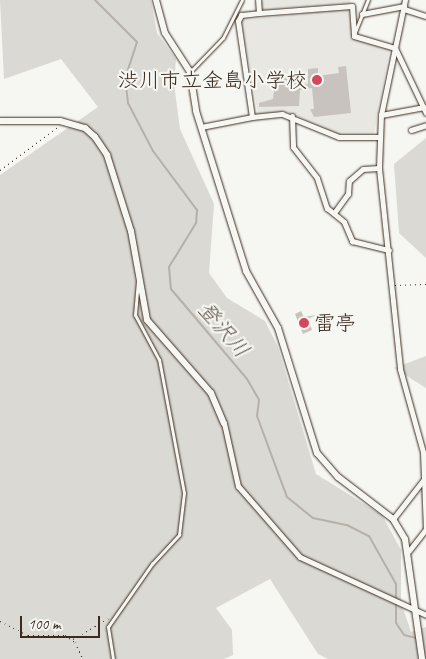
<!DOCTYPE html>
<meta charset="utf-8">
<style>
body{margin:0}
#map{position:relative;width:426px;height:659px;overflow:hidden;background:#f6f6f2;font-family:Caveat,"Klee One",sans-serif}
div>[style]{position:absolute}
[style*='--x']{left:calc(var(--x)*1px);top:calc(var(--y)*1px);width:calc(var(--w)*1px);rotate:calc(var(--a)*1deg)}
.built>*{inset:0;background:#e8e7e2}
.green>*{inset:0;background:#dad9d3}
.stream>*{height:2px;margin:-1px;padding:0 1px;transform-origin:1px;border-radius:1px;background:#b6b0a9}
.building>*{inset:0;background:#c8c3be}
.path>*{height:1px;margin-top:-0.5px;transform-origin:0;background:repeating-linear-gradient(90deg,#3b2a1e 0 1px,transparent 0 5px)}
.roads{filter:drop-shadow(0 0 1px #3b2a1e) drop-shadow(0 0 1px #3b2a1e)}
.service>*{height:2.5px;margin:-1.25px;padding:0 1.25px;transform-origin:1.25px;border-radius:1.25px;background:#f6f6f2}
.minor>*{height:5px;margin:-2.5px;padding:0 2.5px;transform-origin:2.5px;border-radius:2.5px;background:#f6f6f2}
.tertiary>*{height:6px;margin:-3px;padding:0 3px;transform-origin:3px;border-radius:3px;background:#f6f6f2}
.dots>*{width:14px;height:14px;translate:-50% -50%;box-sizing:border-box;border:2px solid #f6f6f2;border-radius:50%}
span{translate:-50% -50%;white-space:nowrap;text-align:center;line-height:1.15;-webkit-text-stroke:4.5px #f6f6f2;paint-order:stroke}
.poi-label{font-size:21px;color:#3b2a1e}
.right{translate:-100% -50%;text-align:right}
.left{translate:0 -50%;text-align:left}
.water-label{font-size:22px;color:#605248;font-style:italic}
.scale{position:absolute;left:20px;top:616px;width:80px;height:22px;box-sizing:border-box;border:2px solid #3b2a1e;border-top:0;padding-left:6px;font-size:15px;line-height:18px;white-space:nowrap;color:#3b2a1e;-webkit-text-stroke:4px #f6f6f2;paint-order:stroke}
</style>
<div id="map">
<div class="built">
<i style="clip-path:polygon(261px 0,350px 0,350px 3px,260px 10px)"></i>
<i style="clip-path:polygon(348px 9px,353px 38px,390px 48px,374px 134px,337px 134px,287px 112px,258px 114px,241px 20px)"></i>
</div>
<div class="green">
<i style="clip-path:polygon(0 0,151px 0,157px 33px,176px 59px,174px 84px,180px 129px,214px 204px,209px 273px,227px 298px,265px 321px,278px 347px,316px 474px,382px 515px,401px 550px,401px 602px,411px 632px,426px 627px,426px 659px,328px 659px,318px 654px,270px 579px,216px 608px,232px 630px,233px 655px,224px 659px,0 659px,0 175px,98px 107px,61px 59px,4px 79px)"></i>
<i style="clip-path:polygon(426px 138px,426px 258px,399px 233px,394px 164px)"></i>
<i style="clip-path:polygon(426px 356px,426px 388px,394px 368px)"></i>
</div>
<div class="stream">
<i style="--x:95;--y:0;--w:59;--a:45"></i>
<i style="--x:137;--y:42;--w:38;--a:108"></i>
<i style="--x:125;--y:78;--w:25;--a:83"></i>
<i style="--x:128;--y:103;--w:54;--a:62.5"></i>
<i style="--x:153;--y:151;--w:74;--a:53.3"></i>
<i style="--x:197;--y:210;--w:13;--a:94"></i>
<i style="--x:196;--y:223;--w:52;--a:121.5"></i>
<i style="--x:169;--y:267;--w:22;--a:85"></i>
<i style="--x:171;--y:289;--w:118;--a:49.8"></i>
<i style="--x:247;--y:379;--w:24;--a:60"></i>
<i style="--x:259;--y:400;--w:16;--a:97"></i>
<i style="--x:257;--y:416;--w:86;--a:69.7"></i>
<i style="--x:287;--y:497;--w:33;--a:39"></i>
<i style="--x:313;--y:518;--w:35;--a:12"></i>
<i style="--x:347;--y:525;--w:25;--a:27"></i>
<i style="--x:369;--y:536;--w:55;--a:60.6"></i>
<i style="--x:396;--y:584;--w:39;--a:90"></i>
<i style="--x:396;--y:623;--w:14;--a:56"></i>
<i style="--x:404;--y:635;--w:12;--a:14"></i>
</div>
<div class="building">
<i style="clip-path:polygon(346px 66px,351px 113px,314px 117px,310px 109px,314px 109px,312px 88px,300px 90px,299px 106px,259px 107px,259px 103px,273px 99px,276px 76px,295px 75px,299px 85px,308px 84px,308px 69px,318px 68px,318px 76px,339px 73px,338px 67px)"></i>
<i style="clip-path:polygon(301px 311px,304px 317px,316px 315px,308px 319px,312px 330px,303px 334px,295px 314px)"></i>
</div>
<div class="path">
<i style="--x:0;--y:170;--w:72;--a:-36.6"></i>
<i style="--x:395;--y:285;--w:31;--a:-2"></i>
<i style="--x:0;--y:621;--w:31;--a:27"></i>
<i style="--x:28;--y:635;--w:37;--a:0"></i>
<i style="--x:65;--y:635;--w:12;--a:35"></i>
<i style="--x:75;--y:642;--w:19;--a:65"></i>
<i style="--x:73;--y:639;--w:42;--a:-30.3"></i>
</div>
<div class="roads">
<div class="service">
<i style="--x:355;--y:32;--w:35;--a:-68"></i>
<i style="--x:191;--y:71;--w:46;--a:-45.9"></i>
<i style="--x:223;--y:38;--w:42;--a:-63.4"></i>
<i style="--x:113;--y:659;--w:32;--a:-99"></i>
<i style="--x:108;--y:627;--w:77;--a:-55.1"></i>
<i style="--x:152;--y:564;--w:40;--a:-47"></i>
<i style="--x:179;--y:535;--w:42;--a:-83.2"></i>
<i style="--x:184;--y:493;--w:135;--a:-100.6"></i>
<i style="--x:159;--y:360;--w:51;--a:-118.1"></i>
<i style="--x:135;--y:315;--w:34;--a:-85"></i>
</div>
<div class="minor">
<i style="--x:405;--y:0;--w:117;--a:101.8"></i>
<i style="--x:381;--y:115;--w:53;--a:92.2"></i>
<i style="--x:379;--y:168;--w:202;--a:84"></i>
<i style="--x:400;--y:369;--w:86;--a:74.5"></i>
<i style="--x:423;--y:452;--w:77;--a:87.8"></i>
<i style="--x:426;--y:529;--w:28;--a:128"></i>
<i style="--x:404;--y:9;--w:23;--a:18"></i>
<i style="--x:259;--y:13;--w:93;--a:-4.3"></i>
<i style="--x:352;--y:6;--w:30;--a:86"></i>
<i style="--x:354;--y:36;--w:43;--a:16.3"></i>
<i style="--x:395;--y:48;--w:72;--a:64.5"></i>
<i style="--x:362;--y:14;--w:43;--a:-10.8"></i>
<i style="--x:381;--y:115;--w:44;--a:-10.5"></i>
<i style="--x:292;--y:116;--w:31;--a:88"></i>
<i style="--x:293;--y:147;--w:39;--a:52"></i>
<i style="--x:317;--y:178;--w:32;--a:72"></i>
<i style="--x:327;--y:208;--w:22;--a:39"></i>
<i style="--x:344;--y:222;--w:21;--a:67"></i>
<i style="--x:352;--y:241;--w:38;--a:14"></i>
<i style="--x:252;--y:117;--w:30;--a:-6"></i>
<i style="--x:282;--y:114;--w:61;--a:22"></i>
<i style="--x:339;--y:137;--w:41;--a:0"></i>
<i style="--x:201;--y:127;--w:52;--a:-11.1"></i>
<i style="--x:252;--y:117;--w:97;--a:-98.3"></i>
<i style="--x:238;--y:21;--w:7;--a:-63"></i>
<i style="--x:241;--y:15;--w:18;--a:-6"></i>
<i style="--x:259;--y:13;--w:13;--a:-94"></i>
<i style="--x:411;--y:130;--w:16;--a:-18"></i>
<i style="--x:334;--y:213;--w:24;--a:-54"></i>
<i style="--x:348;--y:194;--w:13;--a:-86"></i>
<i style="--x:349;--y:181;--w:18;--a:-41"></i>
<i style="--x:363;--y:169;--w:16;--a:-4"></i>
<i style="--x:224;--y:423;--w:65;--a:77.5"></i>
<i style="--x:238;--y:486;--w:94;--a:48.9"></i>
<i style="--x:300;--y:557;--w:139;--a:24.7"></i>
<i style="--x:393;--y:519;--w:51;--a:-52.2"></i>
</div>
<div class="tertiary">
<i style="--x:156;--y:0;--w:34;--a:75"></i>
<i style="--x:165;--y:33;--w:46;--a:57.3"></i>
<i style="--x:190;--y:72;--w:39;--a:81"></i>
<i style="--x:196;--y:111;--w:168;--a:72.6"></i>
<i style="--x:246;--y:271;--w:65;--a:60.7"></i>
<i style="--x:278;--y:328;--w:131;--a:72.7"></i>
<i style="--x:317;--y:453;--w:32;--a:49"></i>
<i style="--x:338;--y:477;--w:69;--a:37.4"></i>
<i style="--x:393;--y:519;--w:23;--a:59"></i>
<i style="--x:405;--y:539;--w:121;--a:81.9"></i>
<i style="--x:0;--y:121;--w:60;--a:0"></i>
<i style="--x:60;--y:121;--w:26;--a:16"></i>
<i style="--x:85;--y:128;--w:13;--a:42"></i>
<i style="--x:95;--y:137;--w:22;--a:56"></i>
<i style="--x:107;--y:155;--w:80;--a:72.5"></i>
<i style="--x:131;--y:231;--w:90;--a:79.8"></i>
<i style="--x:147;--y:320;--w:97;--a:48.8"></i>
<i style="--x:211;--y:393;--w:33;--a:67"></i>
</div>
</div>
<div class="dots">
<i style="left:317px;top:80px;background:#d1495b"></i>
<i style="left:304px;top:323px;background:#d1495b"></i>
</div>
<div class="poi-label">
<span class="right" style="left:307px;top:80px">渋川市立金島小学校</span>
<span class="left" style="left:314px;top:323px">雷亭</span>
</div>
<div class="water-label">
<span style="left:223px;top:330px;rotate:49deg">登沢川</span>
</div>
<div class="scale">100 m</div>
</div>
